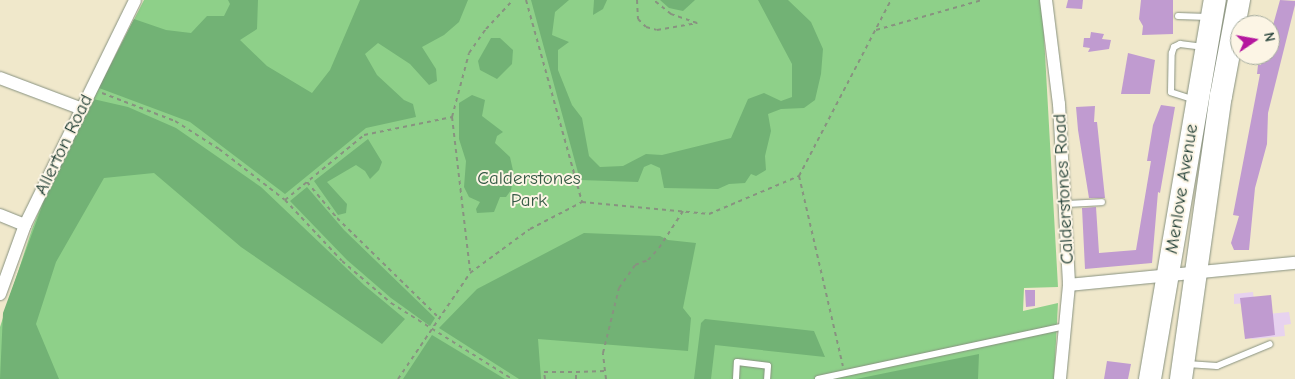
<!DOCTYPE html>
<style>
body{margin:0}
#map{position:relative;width:1295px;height:379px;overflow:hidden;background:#f0e8cb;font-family:"Comic Neue",sans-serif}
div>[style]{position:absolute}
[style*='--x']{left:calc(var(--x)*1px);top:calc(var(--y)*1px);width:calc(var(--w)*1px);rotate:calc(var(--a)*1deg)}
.built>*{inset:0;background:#e7d2ef}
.green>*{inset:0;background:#8ed089}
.forest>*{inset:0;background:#72b275}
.building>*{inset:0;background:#c09bd0}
.path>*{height:2px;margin-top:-1px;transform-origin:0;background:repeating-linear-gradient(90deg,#889280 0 4px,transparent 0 8px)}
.roads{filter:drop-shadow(0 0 1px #889280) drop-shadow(0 0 1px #889280)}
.lane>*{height:6px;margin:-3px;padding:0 3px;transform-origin:3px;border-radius:3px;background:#fff}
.street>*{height:12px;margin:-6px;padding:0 6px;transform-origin:6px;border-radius:6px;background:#fff}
.highway>*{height:22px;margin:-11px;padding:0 11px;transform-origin:11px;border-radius:11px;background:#fff}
span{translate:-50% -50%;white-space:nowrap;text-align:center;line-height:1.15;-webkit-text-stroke:4px #fcf5e5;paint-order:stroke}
.street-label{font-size:19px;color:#1f3d34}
.park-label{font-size:19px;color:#355a45}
.north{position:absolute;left:1230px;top:15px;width:50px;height:50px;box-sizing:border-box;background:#fcf5e5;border:1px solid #a4ab9e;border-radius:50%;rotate:78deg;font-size:14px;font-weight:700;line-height:20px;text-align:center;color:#1f3d34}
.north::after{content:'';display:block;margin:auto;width:18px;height:22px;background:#b5179e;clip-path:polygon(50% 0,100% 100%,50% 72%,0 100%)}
</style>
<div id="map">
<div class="built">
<i style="clip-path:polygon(1253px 292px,1254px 300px,1268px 314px,1289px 312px,1291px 324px,1284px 325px,1285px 336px,1252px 339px,1248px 303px,1234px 304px,1234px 294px)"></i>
</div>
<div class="green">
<i style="clip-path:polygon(144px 0,1042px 0,1058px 287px,1024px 288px,1023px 311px,1058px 303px,1054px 379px,0 379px,0 327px,32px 229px,52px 178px)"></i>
</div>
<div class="forest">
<i style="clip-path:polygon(228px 0,258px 0,257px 29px,240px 40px,267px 66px,312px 93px,330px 70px,360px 0,468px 0,459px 22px,444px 35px,422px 47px,436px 69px,437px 81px,429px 85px,410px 64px,378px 43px,365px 54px,377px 75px,404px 100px,413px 104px,416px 117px,366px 128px,285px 194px,190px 122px,99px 88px,134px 19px,166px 30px,191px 33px,207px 16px,224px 16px,230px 4px)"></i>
<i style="clip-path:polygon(531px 0,569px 0,555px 12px,552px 35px,569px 42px,558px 50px,558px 70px,572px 105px,582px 118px,589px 156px,600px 167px,623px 166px,646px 154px,662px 155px,731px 138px,748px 99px,764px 93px,781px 101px,792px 97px,792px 64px,758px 0,788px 0,811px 22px,823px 49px,821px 74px,815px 100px,804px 108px,781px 109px,768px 114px,771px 131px,765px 156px,766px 170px,756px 176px,751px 174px,745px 183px,729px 184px,718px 189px,664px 188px,660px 168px,651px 164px,644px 167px,638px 182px,580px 180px)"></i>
<i style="clip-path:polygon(594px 0,607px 0,603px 9px,593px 15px)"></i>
<i style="clip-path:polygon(660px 0,695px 0,683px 11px,669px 8px)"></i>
<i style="clip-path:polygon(491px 38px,500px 38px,513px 50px,512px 64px,497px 79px,480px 70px,478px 61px)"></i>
<i style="clip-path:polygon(472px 95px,485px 100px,482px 116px,503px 132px,497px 136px,495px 143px,510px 157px,514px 175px,511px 190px,506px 197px,500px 197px,494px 212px,477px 213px,476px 209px,480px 202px,469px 197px,464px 187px,466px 161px,459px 139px,459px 103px)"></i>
<i style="clip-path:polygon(93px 99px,128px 107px,176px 128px,261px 187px,364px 285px,405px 319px,382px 344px,241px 247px,154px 173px,104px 178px,56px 262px,36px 324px,59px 379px,0 379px,3px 313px,52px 179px)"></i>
<i style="clip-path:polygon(368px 139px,382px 162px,379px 170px,370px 179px,365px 171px,356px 165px,327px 182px,347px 204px,346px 213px,338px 215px,314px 181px)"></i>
<i style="clip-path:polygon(307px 187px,344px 230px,435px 318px,430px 326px,391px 298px,347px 260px,290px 201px)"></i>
<i style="clip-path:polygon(584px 233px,660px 236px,668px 240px,696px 243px,683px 308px,691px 318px,688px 351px,538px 339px,541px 379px,519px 379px,439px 328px,477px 289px)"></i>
<i style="clip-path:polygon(705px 319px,814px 331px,825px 357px,715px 345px,711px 379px,694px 379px,701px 323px)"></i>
<i style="clip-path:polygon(432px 335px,505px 379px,403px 379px)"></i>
<i style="clip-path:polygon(979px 354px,978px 379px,855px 379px,861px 378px)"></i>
</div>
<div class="building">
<i style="clip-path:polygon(1068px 0,1083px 0,1082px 9px,1066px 8px)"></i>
<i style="clip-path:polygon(1141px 0,1173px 0,1173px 34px,1142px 35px,1143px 26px,1139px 19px)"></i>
<i style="clip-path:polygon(1280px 0,1295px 1px,1295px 5px,1268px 113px,1267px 144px,1255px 188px,1249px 250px,1234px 250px,1231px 243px,1239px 216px,1233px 215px,1260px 74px,1257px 74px,1258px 65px,1261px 65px,1262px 58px,1270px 59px,1270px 36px)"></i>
<i style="clip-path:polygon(1091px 32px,1104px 34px,1102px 39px,1111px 40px,1109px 49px,1088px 52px,1090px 48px,1083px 47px,1084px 38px,1090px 38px)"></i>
<i style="clip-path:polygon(1128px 53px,1155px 60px,1150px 94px,1121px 94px)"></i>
<i style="clip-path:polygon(1161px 105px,1175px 107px,1160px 193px,1158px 192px,1152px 263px,1085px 269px,1082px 208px,1096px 207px,1099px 253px,1136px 250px,1151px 161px,1147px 161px,1153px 125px)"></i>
<i style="clip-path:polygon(1095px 106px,1094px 122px,1097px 122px,1105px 198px,1089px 198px,1078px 130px,1076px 107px)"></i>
<i style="clip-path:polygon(1025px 290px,1035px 290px,1035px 306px,1026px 307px)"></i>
<i style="clip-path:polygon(1271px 295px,1275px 335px,1245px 339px,1240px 298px)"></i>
<i style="clip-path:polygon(1107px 361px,1131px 364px,1128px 379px,1104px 379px)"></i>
</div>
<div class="path">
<i style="--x:526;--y:0;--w:210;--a:74.5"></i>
<i style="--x:637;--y:0;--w:19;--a:87"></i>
<i style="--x:638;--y:19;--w:11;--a:45"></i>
<i style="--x:646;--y:27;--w:11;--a:15"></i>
<i style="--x:657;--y:30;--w:41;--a:-9.9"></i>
<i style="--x:697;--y:23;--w:28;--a:-161"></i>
<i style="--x:671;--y:14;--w:22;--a:-141"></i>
<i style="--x:876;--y:30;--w:110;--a:-15.8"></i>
<i style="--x:102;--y:93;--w:78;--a:21"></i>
<i style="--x:175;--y:121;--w:52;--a:32.5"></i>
<i style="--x:219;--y:149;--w:83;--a:37.7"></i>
<i style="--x:285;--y:200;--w:83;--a:46.9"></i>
<i style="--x:342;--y:261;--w:65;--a:40.6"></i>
<i style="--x:391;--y:303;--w:143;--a:32.1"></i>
<i style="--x:452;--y:117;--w:155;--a:83.3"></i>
<i style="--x:799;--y:176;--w:195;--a:77"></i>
<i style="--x:307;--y:182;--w:47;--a:50.2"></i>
<i style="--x:337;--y:218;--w:143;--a:44.4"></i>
<i style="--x:285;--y:200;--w:102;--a:-39.4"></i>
<i style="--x:364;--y:135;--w:90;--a:-11.6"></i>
<i style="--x:452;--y:117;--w:66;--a:-75.1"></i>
<i style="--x:469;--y:53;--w:29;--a:-55"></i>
<i style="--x:486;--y:29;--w:40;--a:-47"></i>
<i style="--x:398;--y:379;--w:128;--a:-55.8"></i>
<i style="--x:470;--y:273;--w:74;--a:-36.3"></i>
<i style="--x:530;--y:229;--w:59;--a:-27.4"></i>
<i style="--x:582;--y:202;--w:128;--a:5.4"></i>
<i style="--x:709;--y:214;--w:98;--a:-22.9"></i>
<i style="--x:799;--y:176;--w:199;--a:-62.4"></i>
<i style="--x:545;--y:379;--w:7;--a:-98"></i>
<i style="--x:544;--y:372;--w:32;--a:0"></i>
<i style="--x:576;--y:379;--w:7;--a:-90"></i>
<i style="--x:576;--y:372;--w:29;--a:-2"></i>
<i style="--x:606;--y:379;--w:26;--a:-97"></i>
<i style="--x:603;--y:353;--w:67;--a:-76.2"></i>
<i style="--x:619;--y:288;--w:28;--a:-55"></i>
<i style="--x:635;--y:265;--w:14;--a:-21"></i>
<i style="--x:648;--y:260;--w:16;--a:-47"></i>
<i style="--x:659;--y:248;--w:44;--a:-57"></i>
</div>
<div class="roads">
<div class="lane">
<i style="--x:1178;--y:16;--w:30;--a:2"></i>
<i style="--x:1195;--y:100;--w:25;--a:-162"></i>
<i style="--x:1171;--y:92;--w:39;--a:-89"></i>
<i style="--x:1172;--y:53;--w:6;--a:-72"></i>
<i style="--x:1174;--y:47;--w:7;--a:-27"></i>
<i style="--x:1180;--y:44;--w:24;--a:7"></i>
<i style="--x:1065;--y:204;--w:37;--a:-3"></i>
<i style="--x:1187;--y:364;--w:30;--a:4"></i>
<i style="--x:1217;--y:366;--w:57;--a:-22.5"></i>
<i style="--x:736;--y:379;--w:17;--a:-87"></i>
<i style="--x:737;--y:362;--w:31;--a:7"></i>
<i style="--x:768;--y:366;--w:13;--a:94"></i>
<i style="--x:818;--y:379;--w:253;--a:-12.1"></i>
</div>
<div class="street">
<i style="--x:1046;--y:0;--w:105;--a:82.9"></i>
<i style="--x:1059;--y:104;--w:181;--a:86.8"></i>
<i style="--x:1069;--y:285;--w:94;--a:95.5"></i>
<i style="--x:0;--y:78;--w:88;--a:20.7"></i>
<i style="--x:0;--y:215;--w:27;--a:22"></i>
<i style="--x:1069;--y:285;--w:227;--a:-5.6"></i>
<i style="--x:0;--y:294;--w:73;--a:-70.1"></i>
<i style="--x:25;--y:225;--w:250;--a:-63.9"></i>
</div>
<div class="highway">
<i style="--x:1150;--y:379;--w:385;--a:-80.3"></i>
<i style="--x:1181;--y:379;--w:286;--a:-82"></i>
<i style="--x:1221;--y:96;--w:98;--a:-79.4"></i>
</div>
</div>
<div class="street-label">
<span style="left:64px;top:145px;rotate:-64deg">Allerton Road</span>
<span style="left:1064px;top:189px;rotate:-93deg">Calderstones Road</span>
<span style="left:1182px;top:189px;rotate:-81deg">Menlove Avenue</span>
</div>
<div class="park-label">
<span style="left:529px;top:190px">Calderstones<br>Park</span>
</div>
<div class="north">N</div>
</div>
